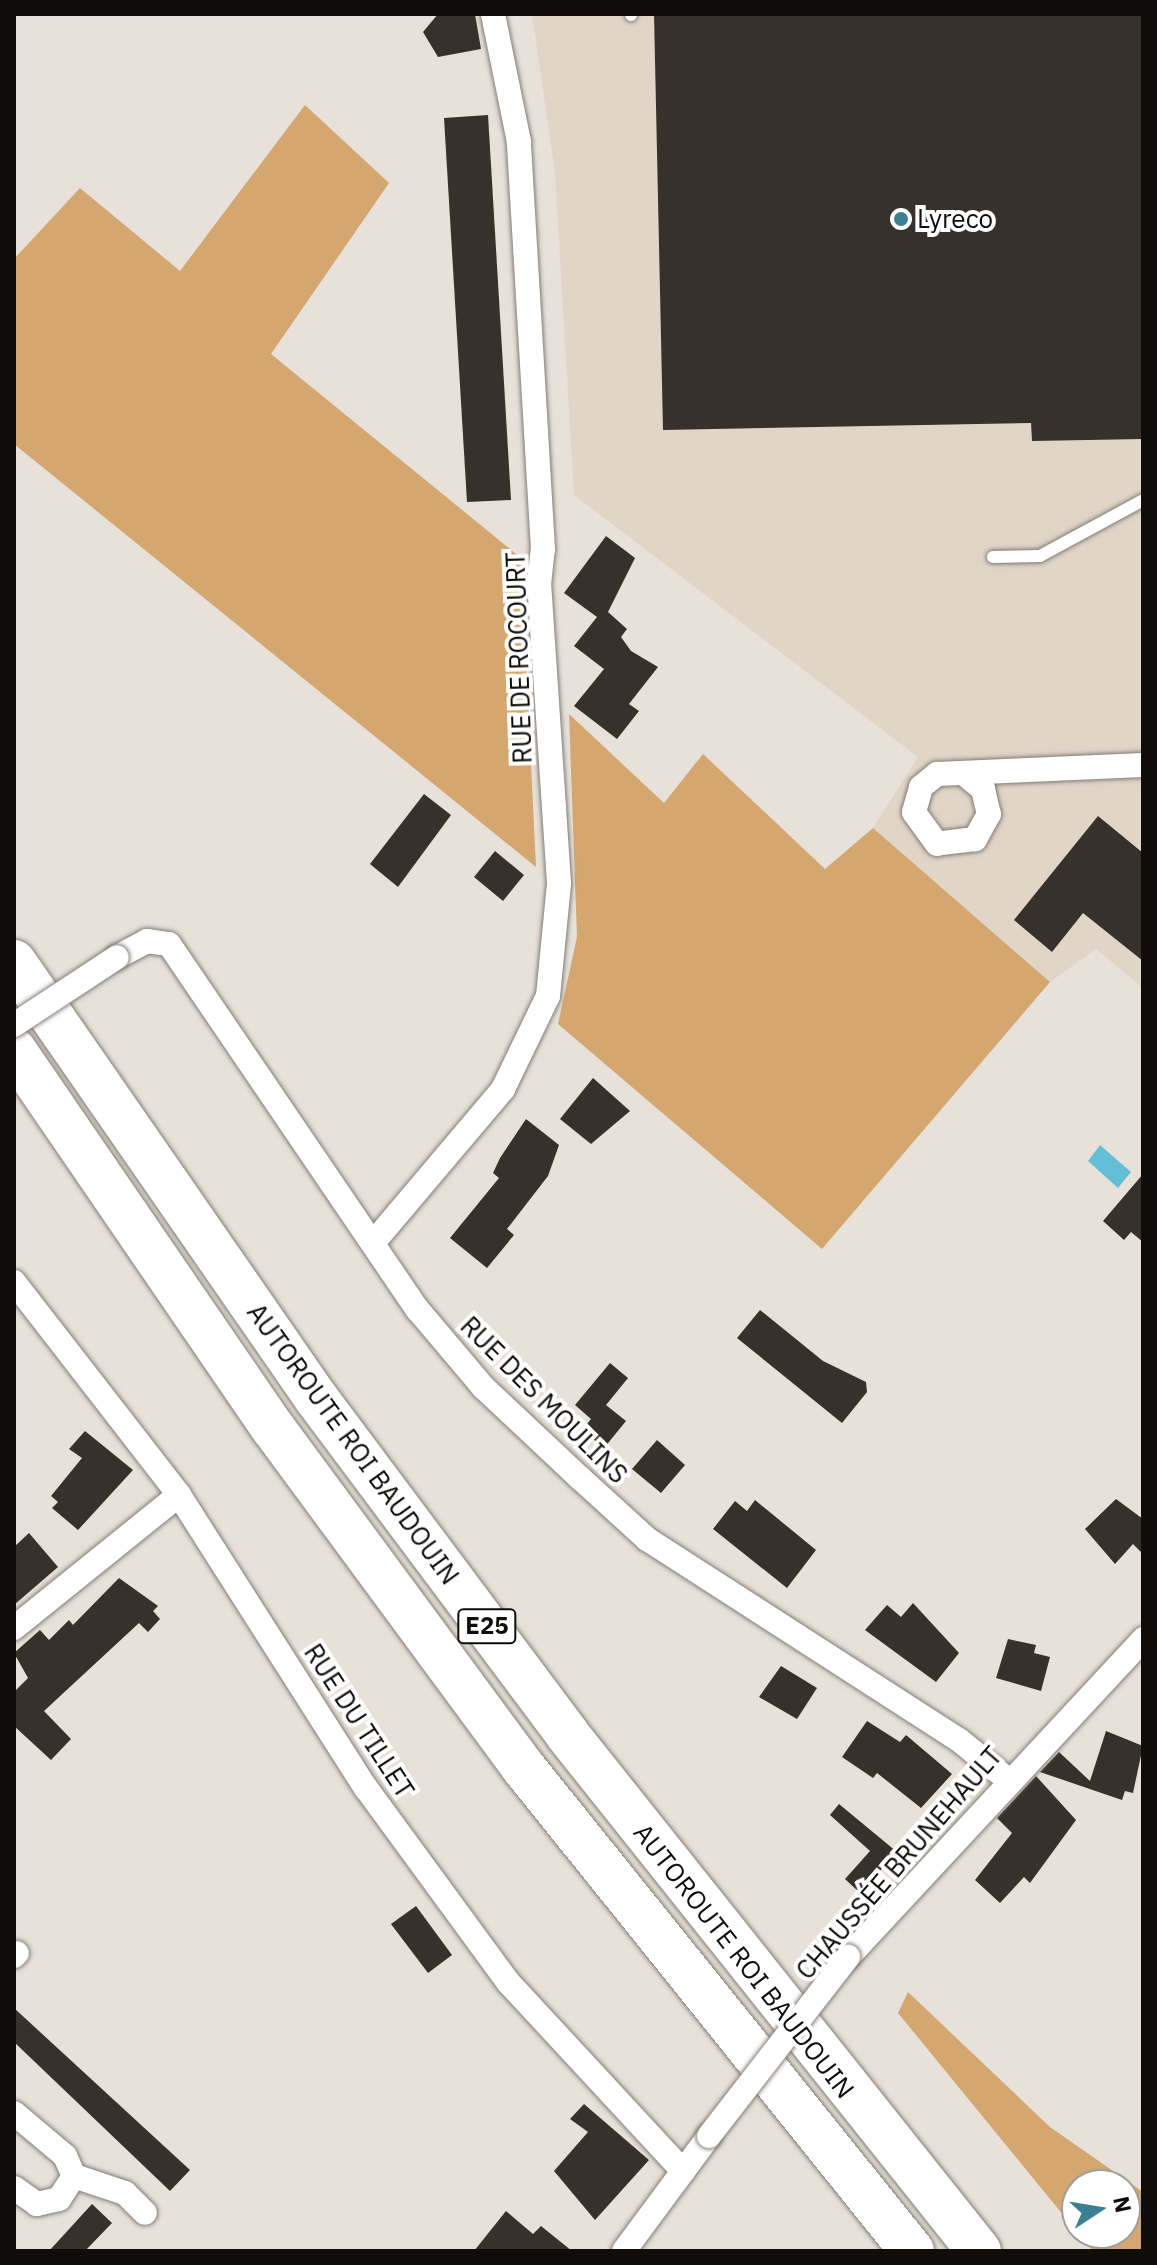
<!DOCTYPE html>
<meta charset="utf-8">
<style>
body{margin:0}
#map{position:relative;width:1157px;height:2265px;overflow:hidden;background:#e7e1d9;font-family:"IBM Plex Sans",sans-serif}
div>[style]{position:absolute}
[style*='--x']{left:calc(var(--x)*1px);top:calc(var(--y)*1px);width:calc(var(--w)*1px);rotate:calc(var(--a)*1deg)}
.built>*{inset:0;background:#e1d5c8}
.green>*{inset:0;background:#d3a76f}
.water>*{inset:0;background:#64bfd6}
.building>*{inset:0;background:#36312b}
.roads{filter:drop-shadow(0 0 2px #837d76) drop-shadow(0 0 2px #837d76)}
.service>*{height:12px;margin:-6px;padding:0 6px;transform-origin:6px;border-radius:6px;background:#fff}
.minor>*{height:24px;margin:-12px;padding:0 12px;transform-origin:12px;border-radius:12px;background:#fff}
.motorway>*{height:44px;margin:-22px;padding:0 22px;transform-origin:22px;border-radius:22px;background:#fff}
.bridges{filter:drop-shadow(0 0 2px #837d76) drop-shadow(0 0 2px #837d76)}
.minor-bridge>*{height:24px;margin:-12px;padding:0 12px;transform-origin:12px;border-radius:12px;background:#fff}
.dots>*{width:22px;height:22px;translate:-50% -50%;box-sizing:border-box;border:4px solid #fff;border-radius:50%}
span{translate:-50% -50%;white-space:nowrap;text-align:center;line-height:1.15;-webkit-text-stroke:8px #fff;paint-order:stroke}
.shield-label span{padding:2px 6px;background:#fff;border:2px solid;border-radius:6px;-webkit-text-stroke-width:0}
.shield-label{font-size:24px;color:#0f0d0a;font-weight:700}
.poi-label{font-size:26px;color:#0f0d0a}
.left{translate:0 -50%;text-align:left}
.street-label{font-size:26px;color:#0f0d0a}
.frame{position:absolute;inset:0;border:16px solid #0f0d0a;pointer-events:none}
.north{position:absolute;left:1061px;top:2169px;width:80px;height:80px;box-sizing:border-box;background:#fff;border:2px solid #9f9e9d;border-radius:50%;rotate:78deg;font-size:22px;font-weight:700;line-height:32px;text-align:center;color:#0f0d0a}
.north::after{content:'';display:block;margin:auto;width:28px;height:36px;background:#3e8091;clip-path:polygon(50% 0,100% 100%,50% 72%,0 100%)}
</style>
<div id="map">
<div class="built">
<i style="clip-path:polygon(532px 14px,1143px 14px,1143px 988px,1096px 949px,1050px 982px,873px 828px,918px 757px,574px 495px,555px 173px)"></i>
</div>
<div class="green">
<i style="clip-path:polygon(305px 105px,389px 183px,271px 354px,521px 558px,536px 867px,14px 444px,14px 259px,80px 188px,180px 271px)"></i>
<i style="clip-path:polygon(569px 714px,664px 803px,703px 754px,825px 869px,873px 828px,1050px 982px,822px 1249px,558px 1024px,577px 937px)"></i>
<i style="clip-path:polygon(908px 1992px,1050px 2127px,1143px 2192px,1143px 2251px,1093px 2251px,1078px 2233px,1125px 2233px,1125px 2185px,1077px 2185px,1077px 2232px,898px 2013px)"></i>
</div>
<div class="water">
<i style="clip-path:polygon(1100px 1145px,1131px 1172px,1118px 1188px,1088px 1161px)"></i>
</div>
<div class="building">
<i style="clip-path:polygon(438px 14px,475px 14px,481px 49px,438px 57px,423px 32px)"></i>
<i style="clip-path:polygon(654px 14px,1143px 14px,1143px 439px,1032px 441px,1031px 423px,663px 430px)"></i>
<i style="clip-path:polygon(488px 115px,511px 500px,467px 502px,444px 118px)"></i>
<i style="clip-path:polygon(606px 536px,635px 558px,608px 612px,627px 629px,621px 637px,631px 651px,658px 667px,629px 704px,639px 711px,617px 739px,574px 706px,604px 669px,574px 646px,597px 617px,564px 593px)"></i>
<i style="clip-path:polygon(424px 794px,451px 815px,398px 887px,370px 864px)"></i>
<i style="clip-path:polygon(1098px 816px,1143px 853px,1143px 961px,1083px 913px,1052px 952px,1014px 920px)"></i>
<i style="clip-path:polygon(495px 851px,524px 875px,503px 901px,474px 877px)"></i>
<i style="clip-path:polygon(593px 1078px,630px 1111px,591px 1144px,560px 1119px)"></i>
<i style="clip-path:polygon(526px 1119px,559px 1145px,548px 1176px,507px 1229px,514px 1235px,487px 1268px,450px 1238px,499px 1178px,493px 1173px,500px 1158px)"></i>
<i style="clip-path:polygon(1143px 1174px,1143px 1242px,1131px 1232px,1124px 1240px,1103px 1221px)"></i>
<i style="clip-path:polygon(760px 1310px,823px 1361px,866px 1382px,867px 1392px,842px 1423px,737px 1338px)"></i>
<i style="clip-path:polygon(610px 1363px,628px 1378px,606px 1405px,626px 1421px,604px 1448px,582px 1430px,591px 1419px,575px 1405px)"></i>
<i style="clip-path:polygon(85px 1431px,133px 1470px,78px 1530px,52px 1508px,58px 1502px,51px 1496px,82px 1458px,69px 1449px)"></i>
<i style="clip-path:polygon(657px 1440px,685px 1465px,661px 1493px,632px 1469px)"></i>
<i style="clip-path:polygon(1116px 1499px,1143px 1519px,1143px 1554px,1133px 1544px,1115px 1564px,1085px 1529px)"></i>
<i style="clip-path:polygon(755px 1500px,816px 1550px,787px 1588px,713px 1529px,735px 1501px,747px 1511px)"></i>
<i style="clip-path:polygon(29px 1533px,58px 1567px,14px 1605px,14px 1547px)"></i>
<i style="clip-path:polygon(119px 1578px,158px 1606px,153px 1611px,160px 1619px,148px 1632px,139px 1623px,44px 1711px,71px 1739px,51px 1760px,14px 1726px,14px 1692px,28px 1678px,14px 1653px,40px 1630px,49px 1640px,69px 1620px,73px 1625px)"></i>
<i style="clip-path:polygon(913px 1603px,959px 1653px,936px 1682px,865px 1630px,887px 1605px,901px 1617px)"></i>
<i style="clip-path:polygon(1008px 1639px,1036px 1645px,1034px 1653px,1050px 1657px,1041px 1691px,996px 1678px)"></i>
<i style="clip-path:polygon(781px 1666px,817px 1688px,797px 1719px,759px 1697px)"></i>
<i style="clip-path:polygon(867px 1721px,900px 1742px,906px 1735px,952px 1774px,921px 1808px,877px 1773px,873px 1778px,842px 1757px)"></i>
<i style="clip-path:polygon(1106px 1731px,1143px 1746px,1133px 1793px,1125px 1791px,1122px 1800px,1040px 1772px,1059px 1752px,1090px 1781px)"></i>
<i style="clip-path:polygon(1036px 1776px,1076px 1820px,1030px 1883px,1024px 1877px,1000px 1903px,975px 1880px,1012px 1833px,997px 1818px)"></i>
<i style="clip-path:polygon(839px 1804px,897px 1852px,860px 1893px,845px 1879px,870px 1851px,830px 1815px)"></i>
<i style="clip-path:polygon(416px 1906px,452px 1955px,428px 1973px,391px 1924px)"></i>
<i style="clip-path:polygon(14px 2008px,190px 2170px,170px 2191px,14px 2042px)"></i>
<i style="clip-path:polygon(584px 2104px,649px 2160px,595px 2220px,554px 2171px,588px 2132px,570px 2119px)"></i>
<i style="clip-path:polygon(92px 2204px,112px 2223px,85px 2251px,49px 2251px)"></i>
<i style="clip-path:polygon(506px 2211px,533px 2234px,541px 2226px,572px 2251px,474px 2251px)"></i>
</div>
<div class="roads">
<div class="service">
<i style="--x:631;--y:14;--w:1;--a:90"></i>
<i style="--x:993;--y:557;--w:47;--a:-1.2"></i>
<i style="--x:1040;--y:556;--w:117;--a:-28.5"></i>
</div>
<div class="minor">
<i style="--x:963;--y:773;--w:26;--a:39"></i>
<i style="--x:983;--y:789;--w:26;--a:77"></i>
<i style="--x:989;--y:814;--w:29;--a:119"></i>
<i style="--x:975;--y:839;--w:38;--a:173"></i>
<i style="--x:937;--y:844;--w:39;--a:-126"></i>
<i style="--x:914;--y:812;--w:26;--a:-74"></i>
<i style="--x:921;--y:787;--w:21;--a:-39"></i>
<i style="--x:937;--y:774;--w:206;--a:-2.5"></i>
<i style="--x:117;--y:957;--w:34;--a:-28"></i>
<i style="--x:147;--y:941;--w:22;--a:8"></i>
<i style="--x:169;--y:944;--w:443;--a:55.8"></i>
<i style="--x:418;--y:1310;--w:101;--a:49.8"></i>
<i style="--x:483;--y:1387;--w:133;--a:43.2"></i>
<i style="--x:580;--y:1478;--w:91;--a:42.3"></i>
<i style="--x:647;--y:1539;--w:371;--a:32.8"></i>
<i style="--x:959;--y:1740;--w:62;--a:39.1"></i>
<i style="--x:373;--y:1243;--w:202;--a:-49.8"></i>
<i style="--x:503;--y:1089;--w:103;--a:-64.2"></i>
<i style="--x:548;--y:996;--w:114;--a:-84.4"></i>
<i style="--x:559;--y:883;--w:299;--a:-93.8"></i>
<i style="--x:539;--y:585;--w:36;--a:-84"></i>
<i style="--x:543;--y:549;--w:408;--a:-93.4"></i>
<i style="--x:519;--y:142;--w:131;--a:-101.5"></i>
<i style="--x:14;--y:1282;--w:269;--a:52.2"></i>
<i style="--x:179;--y:1495;--w:348;--a:57.5"></i>
<i style="--x:366;--y:1788;--w:240;--a:53.8"></i>
<i style="--x:508;--y:1982;--w:258;--a:47.2"></i>
<i style="--x:14;--y:1628;--w:212;--a:-38.9"></i>
<i style="--x:14;--y:1956;--w:4;--a:-45"></i>
<i style="--x:848;--y:1957;--w:434;--a:-47.1"></i>
<i style="--x:14;--y:2113;--w:67;--a:40.1"></i>
<i style="--x:65;--y:2156;--w:22;--a:66"></i>
<i style="--x:74;--y:2176;--w:27;--a:123"></i>
<i style="--x:59;--y:2199;--w:23;--a:167"></i>
<i style="--x:37;--y:2204;--w:28;--a:-145"></i>
<i style="--x:74;--y:2176;--w:54;--a:18.4"></i>
<i style="--x:125;--y:2193;--w:28;--a:45"></i>
<i style="--x:624;--y:2251;--w:143;--a:-53.5"></i>
</div>
<div class="motorway">
<i style="--x:14;--y:962;--w:530;--a:55.29"></i>
<i style="--x:316;--y:1398;--w:419;--a:53.2"></i>
<i style="--x:567;--y:1734;--w:661;--a:51.45"></i>
<i style="--x:14;--y:1050;--w:458;--a:55.6"></i>
<i style="--x:273;--y:1428;--w:421;--a:53.6"></i>
<i style="--x:523;--y:1767;--w:621;--a:51.21"></i>
</div>
</div>
<div class="bridges">
<div class="minor-bridge">
<i style="--x:14;--y:1025;--w:123;--a:-33.4"></i>
<i style="--x:709;--y:2136;--w:227;--a:-52.2"></i>
</div>
</div>
<div class="dots">
<i style="left:901px;top:219px;background:#3e8091"></i>
</div>
<div class="shield-label">
<span style="left:487px;top:1626px">E25</span>
</div>
<div class="poi-label">
<span class="left" style="left:917px;top:219px">Lyreco</span>
</div>
<div class="street-label">
<span style="left:519px;top:658px;rotate:-92deg">RUE DE ROCOURT</span>
<span style="left:544px;top:1400px;rotate:45deg">RUE DES MOULINS</span>
<span style="left:353px;top:1444px;rotate:54deg">AUTOROUTE ROI BAUDOUIN</span>
<span style="left:359px;top:1721px;rotate:57deg">RUE DU TILLET</span>
<span style="left:899px;top:1863px;rotate:-49deg">CHAUSSÉE BRUNEHAULT</span>
<span style="left:744px;top:1961px;rotate:52deg">AUTOROUTE ROI BAUDOUIN</span>
</div>
<div class="frame"></div>
<div class="north">N</div>
</div>
